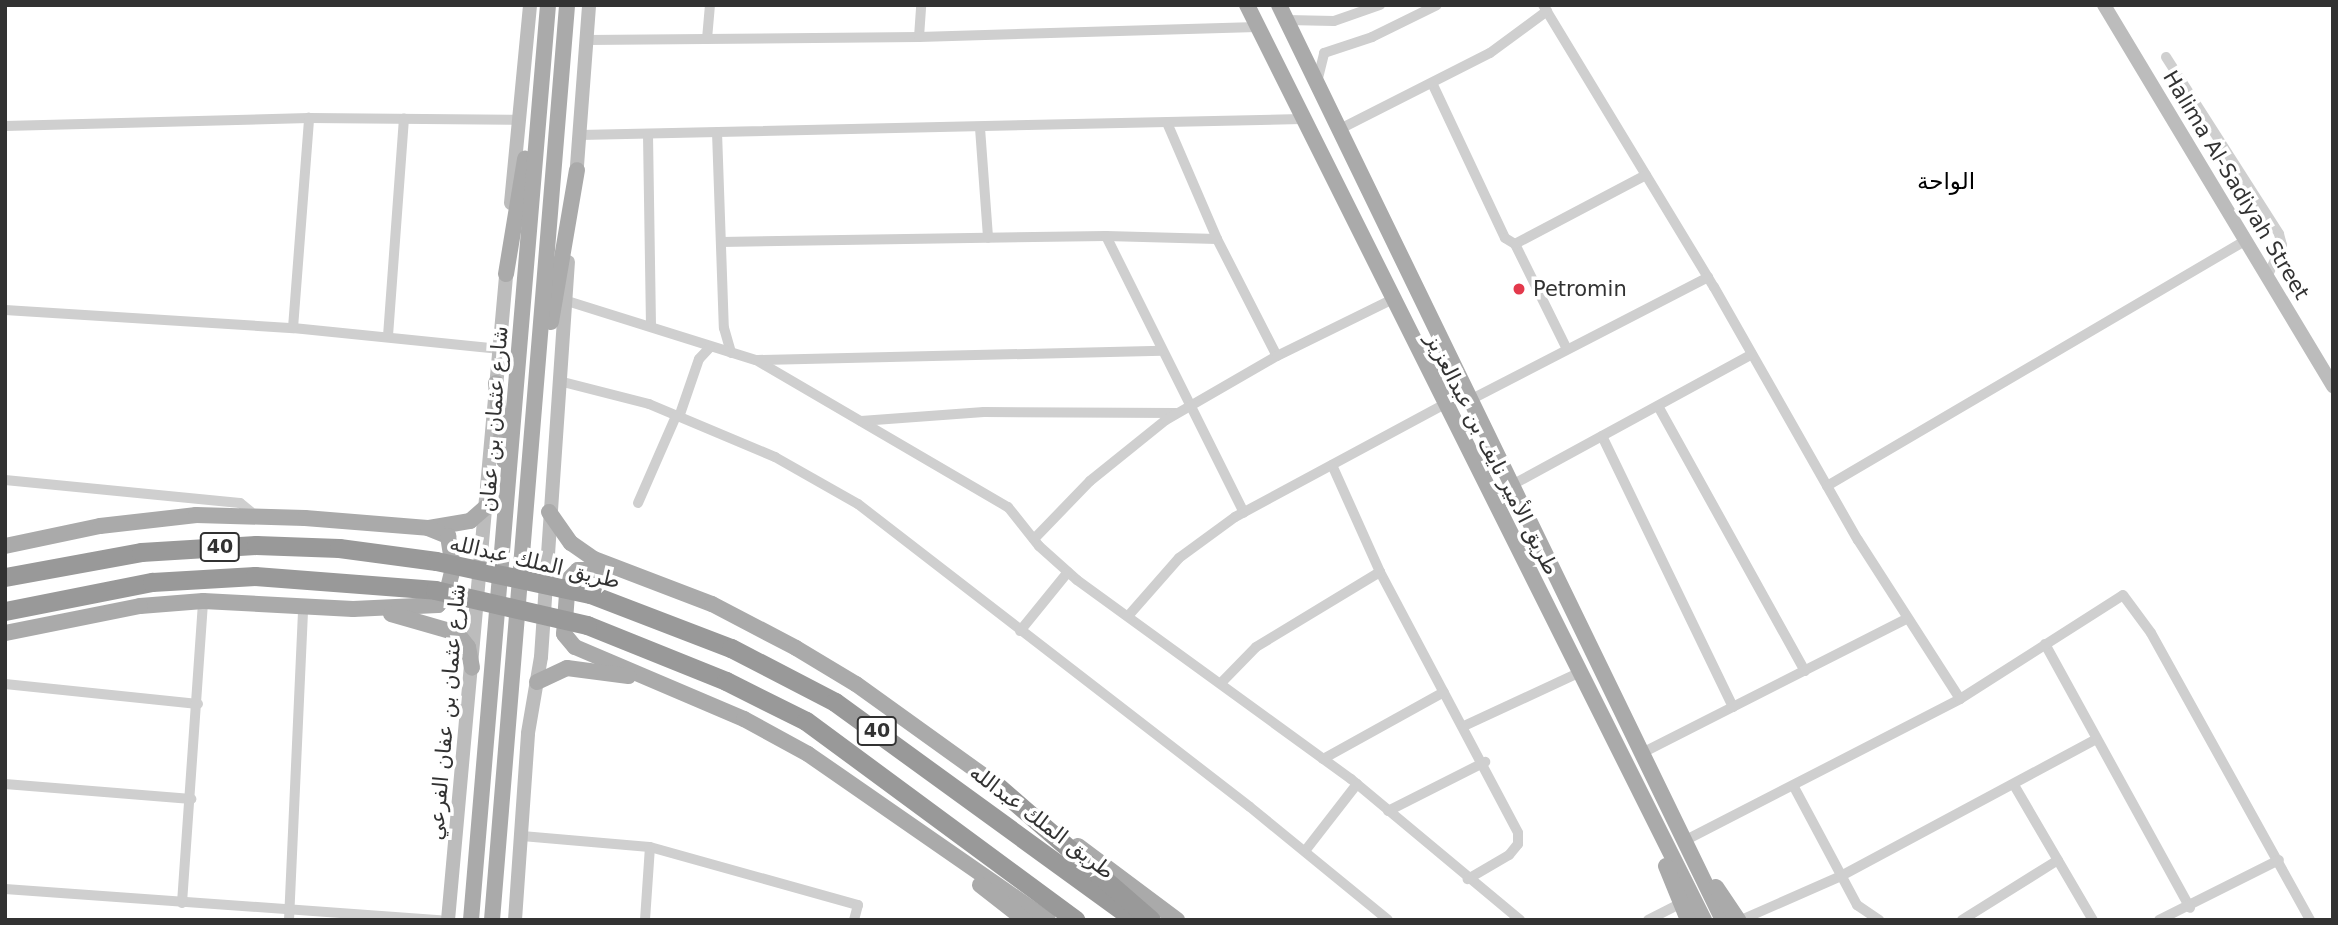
<!DOCTYPE html>
<meta charset="utf-8">
<style>
body{margin:0}
#map{position:relative;width:2338px;height:925px;overflow:hidden;background:#fff;font-family:"DejaVu Sans",Cairo,sans-serif}
div>[style]{position:absolute}
[style*='--x']{left:calc(var(--x)*1px);top:calc(var(--y)*1px);width:calc(var(--w)*1px);rotate:calc(var(--a)*1deg)}
.street>*{height:10px;margin:-5px;padding:0 5px;transform-origin:5px;border-radius:5px;background:#cfcfcf}
.secondary>*{height:14px;margin:-7px;padding:0 7px;transform-origin:7px;border-radius:7px;background:#bcbcbc}
.primary>*{height:16px;margin:-8px;padding:0 8px;transform-origin:8px;border-radius:8px;background:#aaa}
.highway>*{height:19px;margin:-9.5px;padding:0 9.5px;transform-origin:9.5px;border-radius:9.5px;background:#999}
.highway-bridge>*{height:19px;margin:-9.5px;padding:0 9.5px;transform-origin:9.5px;border-radius:9.5px;background:#999}
.dots>*{width:19px;height:19px;translate:-50% -50%;box-sizing:border-box;border:4px solid #fff;border-radius:50%}
span{translate:-50% -50%;white-space:nowrap;text-align:center;line-height:1.15;-webkit-text-stroke:7px #fff;paint-order:stroke}
.shield-label span{padding:2px 5px;background:#fff;border:2px solid;border-radius:5px;-webkit-text-stroke-width:0}
.shield-label{font-size:19px;color:#323232;font-weight:700}
.street-label{font-size:21px;color:#323232}
.poi-label{font-size:21px;color:#323232}
.left{translate:0 -50%;text-align:left}
.neighbourhood-label{font-size:23px;color:#000}
.frame{position:absolute;inset:0;border:7px solid #323232;pointer-events:none}
</style>
<div id="map">
<div class="street">
<i style="--x:1543;--y:5;--w:330;--a:58.8"></i>
<i style="--x:1714;--y:287;--w:291;--a:60.4"></i>
<i style="--x:1858;--y:540;--w:189;--a:57.3"></i>
<i style="--x:1287;--y:20;--w:47;--a:1.2"></i>
<i style="--x:1334;--y:21;--w:49;--a:-19.2"></i>
<i style="--x:919;--y:37;--w:32;--a:-86"></i>
<i style="--x:707;--y:39;--w:34;--a:-85"></i>
<i style="--x:587;--y:40;--w:332;--a:-0.5"></i>
<i style="--x:919;--y:37;--w:338;--a:-1.7"></i>
<i style="--x:2166;--y:57;--w:210;--a:57.4"></i>
<i style="--x:2279;--y:234;--w:11;--a:75"></i>
<i style="--x:2282;--y:245;--w:35;--a:115"></i>
<i style="--x:1317;--y:82;--w:30;--a:-76"></i>
<i style="--x:1324;--y:53;--w:51;--a:-18.4"></i>
<i style="--x:1372;--y:37;--w:72;--a:-26.2"></i>
<i style="--x:1433;--y:85;--w:169;--a:64.8"></i>
<i style="--x:1505;--y:238;--w:12;--a:31"></i>
<i style="--x:1515;--y:244;--w:117;--a:63.7"></i>
<i style="--x:1168;--y:125;--w:124;--a:66.7"></i>
<i style="--x:1217;--y:239;--w:131;--a:62.9"></i>
<i style="--x:5;--y:126;--w:304;--a:-1.5"></i>
<i style="--x:309;--y:118;--w:209;--a:0.5"></i>
<i style="--x:980;--y:128;--w:110;--a:85.8"></i>
<i style="--x:1340;--y:129;--w:168;--a:-26.9"></i>
<i style="--x:1490;--y:53;--w:71;--a:-36.4"></i>
<i style="--x:717;--y:132;--w:196;--a:88"></i>
<i style="--x:724;--y:328;--w:26;--a:74"></i>
<i style="--x:580;--y:135;--w:722;--a:-1.27"></i>
<i style="--x:648;--y:135;--w:191;--a:89.1"></i>
<i style="--x:1106;--y:236;--w:309;--a:63.5"></i>
<i style="--x:721;--y:242;--w:385;--a:-0.9"></i>
<i style="--x:1106;--y:236;--w:111;--a:1.5"></i>
<i style="--x:1515;--y:244;--w:148;--a:-27.8"></i>
<i style="--x:564;--y:300;--w:201;--a:17.4"></i>
<i style="--x:756;--y:360;--w:292;--a:30.3"></i>
<i style="--x:1008;--y:507;--w:50;--a:51.5"></i>
<i style="--x:1039;--y:546;--w:51;--a:41.8"></i>
<i style="--x:1077;--y:580;--w:339;--a:36"></i>
<i style="--x:1351;--y:779;--w:220;--a:39.8"></i>
<i style="--x:5;--y:310;--w:289;--a:3.6"></i>
<i style="--x:293;--y:328;--w:208;--a:5.8"></i>
<i style="--x:293;--y:328;--w:211;--a:-85.6"></i>
<i style="--x:388;--y:336;--w:218;--a:-85.8"></i>
<i style="--x:758;--y:360;--w:404;--a:-1.3"></i>
<i style="--x:559;--y:381;--w:93;--a:14.3"></i>
<i style="--x:649;--y:404;--w:137;--a:22.8"></i>
<i style="--x:775;--y:457;--w:95;--a:29.5"></i>
<i style="--x:858;--y:504;--w:495;--a:37.7"></i>
<i style="--x:1250;--y:807;--w:178;--a:39.3"></i>
<i style="--x:1470;--y:400;--w:268;--a:-27.3"></i>
<i style="--x:1658;--y:406;--w:303;--a:61"></i>
<i style="--x:679;--y:417;--w:61;--a:-71"></i>
<i style="--x:699;--y:359;--w:16;--a:-47"></i>
<i style="--x:861;--y:421;--w:123;--a:-4.2"></i>
<i style="--x:984;--y:412;--w:192;--a:0.3"></i>
<i style="--x:1602;--y:436;--w:301;--a:64.2"></i>
<i style="--x:1332;--y:465;--w:117;--a:65.8"></i>
<i style="--x:1380;--y:572;--w:295;--a:62.1"></i>
<i style="--x:1518;--y:833;--w:11;--a:90"></i>
<i style="--x:1518;--y:844;--w:14;--a:129"></i>
<i style="--x:1509;--y:855;--w:48;--a:149.7"></i>
<i style="--x:5;--y:480;--w:236;--a:5.6"></i>
<i style="--x:240;--y:503;--w:21;--a:39"></i>
<i style="--x:1512;--y:485;--w:273;--a:-28.6"></i>
<i style="--x:1827;--y:486;--w:485;--a:-30.4"></i>
<i style="--x:638;--y:503;--w:95;--a:-66.4"></i>
<i style="--x:1034;--y:539;--w:81;--a:-46"></i>
<i style="--x:1090;--y:481;--w:97;--a:-38.8"></i>
<i style="--x:1166;--y:420;--w:128;--a:-30"></i>
<i style="--x:1277;--y:356;--w:127;--a:-26.2"></i>
<i style="--x:1129;--y:615;--w:76;--a:-48.7"></i>
<i style="--x:1179;--y:558;--w:69;--a:-36.2"></i>
<i style="--x:1235;--y:517;--w:236;--a:-28.3"></i>
<i style="--x:1020;--y:631;--w:76;--a:-50.9"></i>
<i style="--x:2045;--y:644;--w:301;--a:61.2"></i>
<i style="--x:1221;--y:683;--w:50;--a:-45.8"></i>
<i style="--x:1256;--y:647;--w:145;--a:-31.2"></i>
<i style="--x:5;--y:684;--w:194;--a:5.9"></i>
<i style="--x:1464;--y:726;--w:126;--a:-24.9"></i>
<i style="--x:1644;--y:752;--w:294;--a:-26.9"></i>
<i style="--x:1323;--y:759;--w:138;--a:-29"></i>
<i style="--x:5;--y:784;--w:187;--a:4.6"></i>
<i style="--x:2014;--y:785;--w:156;--a:59.7"></i>
<i style="--x:1794;--y:787;--w:134;--a:61.9"></i>
<i style="--x:1857;--y:905;--w:27;--a:34"></i>
<i style="--x:1388;--y:811;--w:109;--a:-26.8"></i>
<i style="--x:522;--y:836;--w:128;--a:4.9"></i>
<i style="--x:650;--y:847;--w:216;--a:15.6"></i>
<i style="--x:858;--y:905;--w:16;--a:105"></i>
<i style="--x:1684;--y:841;--w:310;--a:-27.2"></i>
<i style="--x:1960;--y:699;--w:193;--a:-32.5"></i>
<i style="--x:2123;--y:595;--w:47;--a:53.6"></i>
<i style="--x:2151;--y:633;--w:328;--a:61"></i>
<i style="--x:1305;--y:851;--w:85;--a:-52.2"></i>
<i style="--x:5;--y:889;--w:436;--a:4.1"></i>
<i style="--x:182;--y:903;--w:303;--a:-86"></i>
<i style="--x:289;--y:920;--w:313;--a:-87.4"></i>
<i style="--x:645;--y:920;--w:73;--a:-86.1"></i>
<i style="--x:1648;--y:920;--w:37;--a:-27"></i>
<i style="--x:1741;--y:920;--w:109;--a:-23.7"></i>
<i style="--x:1841;--y:876;--w:288;--a:-28.2"></i>
<i style="--x:1962;--y:920;--w:113;--a:-32"></i>
<i style="--x:2159;--y:920;--w:134;--a:-26.6"></i>
</div>
<div class="secondary">
<i style="--x:2104;--y:5;--w:445;--a:59"></i>
<i style="--x:576;--y:179;--w:174;--a:-85.7"></i>
<i style="--x:511;--y:203;--w:199;--a:-84.5"></i>
<i style="--x:448;--y:920;--w:658;--a:-84.85"></i>
<i style="--x:515;--y:920;--w:187;--a:-86"></i>
<i style="--x:528;--y:733;--w:77;--a:-80.3"></i>
<i style="--x:541;--y:657;--w:396;--a:-86.1"></i>
</div>
<div class="primary">
<i style="--x:1247;--y:5;--w:1023;--a:63.46"></i>
<i style="--x:1279;--y:5;--w:1017;--a:64.12"></i>
<i style="--x:506;--y:274;--w:117;--a:-80.6"></i>
<i style="--x:551;--y:322;--w:154;--a:-80.3"></i>
<i style="--x:496;--y:383;--w:78;--a:84.1"></i>
<i style="--x:549;--y:512;--w:38;--a:55"></i>
<i style="--x:571;--y:543;--w:28;--a:35"></i>
<i style="--x:594;--y:559;--w:126;--a:20.9"></i>
<i style="--x:712;--y:604;--w:95;--a:27.6"></i>
<i style="--x:796;--y:648;--w:70;--a:31"></i>
<i style="--x:856;--y:684;--w:175;--a:35.7"></i>
<i style="--x:429;--y:528;--w:42;--a:-9.7"></i>
<i style="--x:470;--y:521;--w:23;--a:-41"></i>
<i style="--x:5;--y:546;--w:97;--a:-11.9"></i>
<i style="--x:100;--y:526;--w:97;--a:-6.5"></i>
<i style="--x:196;--y:515;--w:109;--a:1.6"></i>
<i style="--x:305;--y:518;--w:123;--a:4.6"></i>
<i style="--x:428;--y:528;--w:22;--a:22"></i>
<i style="--x:448;--y:536;--w:32;--a:81"></i>
<i style="--x:453;--y:568;--w:29;--a:104"></i>
<i style="--x:446;--y:596;--w:12;--a:132"></i>
<i style="--x:438;--y:605;--w:85;--a:177.3"></i>
<i style="--x:353;--y:609;--w:150;--a:-176.9"></i>
<i style="--x:203;--y:601;--w:63;--a:175.5"></i>
<i style="--x:140;--y:606;--w:138;--a:168.7"></i>
<i style="--x:606;--y:570;--w:28;--a:180"></i>
<i style="--x:578;--y:570;--w:14;--a:135"></i>
<i style="--x:568;--y:580;--w:54;--a:94.2"></i>
<i style="--x:564;--y:634;--w:17;--a:50"></i>
<i style="--x:575;--y:647;--w:184;--a:23.1"></i>
<i style="--x:744;--y:719;--w:73;--a:28.7"></i>
<i style="--x:808;--y:754;--w:292;--a:34.7"></i>
<i style="--x:391;--y:614;--w:69;--a:16.1"></i>
<i style="--x:457;--y:633;--w:18;--a:52"></i>
<i style="--x:468;--y:647;--w:21;--a:79"></i>
<i style="--x:537;--y:682;--w:33;--a:-25"></i>
<i style="--x:567;--y:668;--w:62;--a:7.5"></i>
<i style="--x:1078;--y:846;--w:124;--a:36.8"></i>
<i style="--x:1666;--y:866;--w:58;--a:67.8"></i>
<i style="--x:980;--y:885;--w:57;--a:37.9"></i>
<i style="--x:1716;--y:887;--w:40;--a:56"></i>
<i style="--x:471;--y:920;--w:918;--a:-85.19"></i>
<i style="--x:492;--y:920;--w:918;--a:-85.31"></i>
</div>
<div class="highway">
<i style="--x:5;--y:577;--w:138;--a:-10.4"></i>
<i style="--x:141;--y:552;--w:115;--a:-3.5"></i>
<i style="--x:256;--y:545;--w:83;--a:2.1"></i>
<i style="--x:339;--y:548;--w:98;--a:7.6"></i>
<i style="--x:590;--y:594;--w:151;--a:21"></i>
<i style="--x:731;--y:648;--w:117;--a:27.4"></i>
<i style="--x:835;--y:702;--w:371;--a:36"></i>
<i style="--x:5;--y:611;--w:150;--a:-11.2"></i>
<i style="--x:152;--y:582;--w:103;--a:-3.3"></i>
<i style="--x:255;--y:576;--w:181;--a:4.4"></i>
<i style="--x:587;--y:625;--w:150;--a:21.9"></i>
<i style="--x:726;--y:681;--w:89;--a:26.6"></i>
<i style="--x:806;--y:721;--w:335;--a:36.4"></i>
<i style="--x:990;--y:780;--w:213;--a:41"></i>
</div>
<div class="highway-bridge">
<i style="--x:436;--y:561;--w:157;--a:12.1"></i>
<i style="--x:435;--y:590;--w:156;--a:13"></i>
</div>
<div class="dots">
<i style="left:1519px;top:289px;background:#e3394c"></i>
</div>
<div class="shield-label">
<span style="left:220px;top:547px">40</span>
<span style="left:877px;top:731px">40</span>
</div>
<div class="street-label">
<span style="left:2236px;top:185px;rotate:59deg">Halima Al-Sadiyah Street</span>
<span style="left:494px;top:419px;rotate:-86deg">شارع عثمان بن عفان</span>
<span style="left:1492px;top:454px;rotate:63deg">طريق الأمير نايف بن عبدالعزيز</span>
<span style="left:535px;top:562px;rotate:13deg">طريق الملك عبدالله</span>
<span style="left:447px;top:712px;rotate:-85deg">شارع عثمان بن عفان الفرعي</span>
<span style="left:1042px;top:822px;rotate:37deg">طريق الملك عبدالله</span>
</div>
<div class="poi-label">
<span class="left" style="left:1533px;top:289px">Petromin</span>
</div>
<div class="neighbourhood-label">
<span style="left:1946px;top:181px">الواحة</span>
</div>
<div class="frame"></div>
</div>
